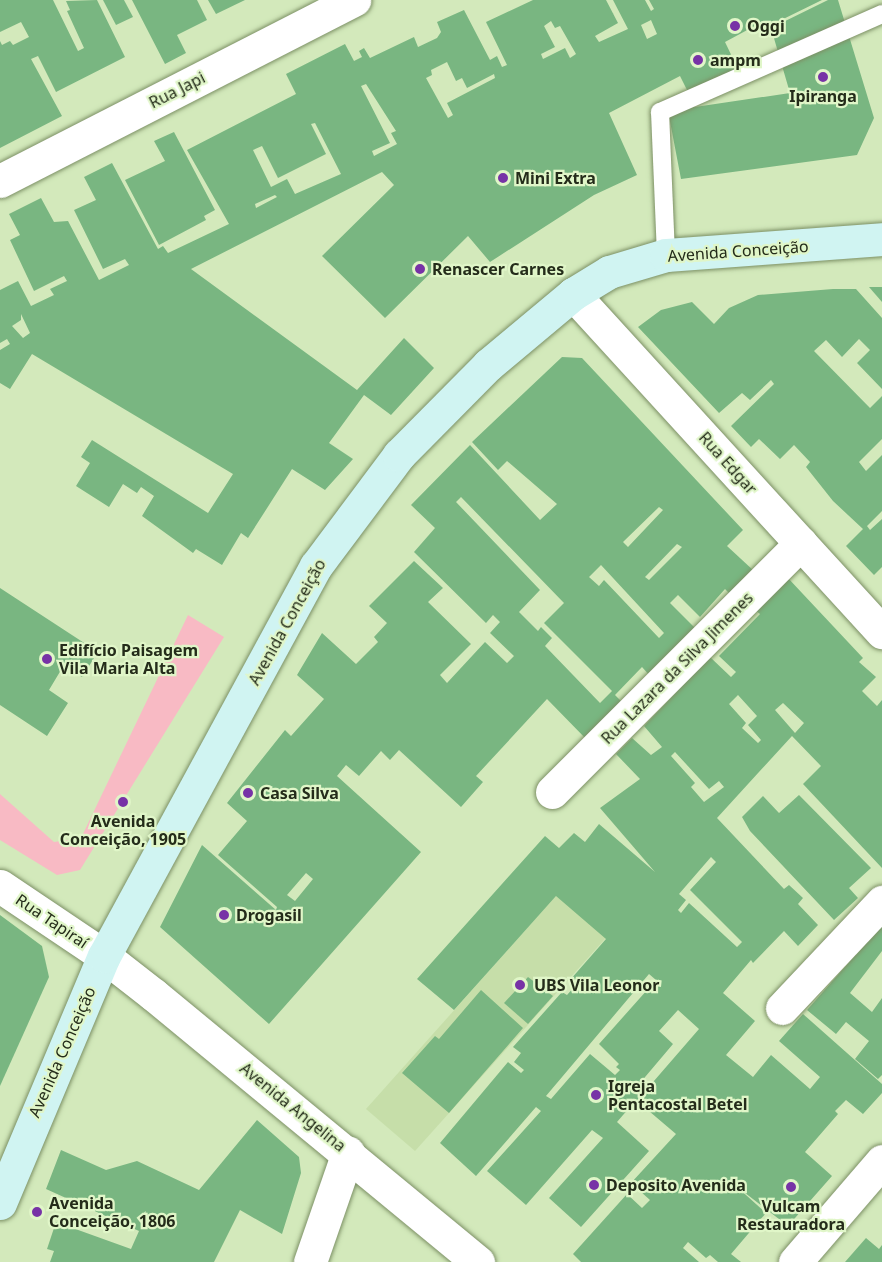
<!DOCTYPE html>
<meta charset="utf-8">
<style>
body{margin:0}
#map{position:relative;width:882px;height:1262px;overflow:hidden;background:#d3e9bb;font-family:"Noto Sans",sans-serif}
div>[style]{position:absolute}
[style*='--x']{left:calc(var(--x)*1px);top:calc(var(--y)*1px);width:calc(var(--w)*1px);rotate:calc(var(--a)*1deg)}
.built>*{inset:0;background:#c6dea9}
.green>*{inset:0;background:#f8bac4}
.building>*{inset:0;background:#79b681}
.roads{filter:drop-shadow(0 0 2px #7c9065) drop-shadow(0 0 2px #7c9065)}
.service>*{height:18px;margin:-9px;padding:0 9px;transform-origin:9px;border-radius:9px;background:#fff}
.minor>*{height:33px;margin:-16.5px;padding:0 16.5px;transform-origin:16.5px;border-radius:16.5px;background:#fff}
.tertiary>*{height:33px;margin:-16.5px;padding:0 16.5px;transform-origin:16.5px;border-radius:16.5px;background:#fff}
.secondary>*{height:33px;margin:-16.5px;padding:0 16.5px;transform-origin:16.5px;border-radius:16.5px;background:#d0f4f2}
.dots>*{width:16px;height:16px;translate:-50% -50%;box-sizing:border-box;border:3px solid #e0f6c8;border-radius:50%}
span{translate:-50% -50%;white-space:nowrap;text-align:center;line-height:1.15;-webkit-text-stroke:4.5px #e0f6c8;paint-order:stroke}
.poi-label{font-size:16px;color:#242c1a;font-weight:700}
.left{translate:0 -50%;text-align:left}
.street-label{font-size:16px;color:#242c1a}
</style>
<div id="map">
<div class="built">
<i style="clip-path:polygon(581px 868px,630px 911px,415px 1151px,366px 1109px)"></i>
</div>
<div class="green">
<i style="clip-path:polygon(188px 615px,224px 637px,80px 870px,57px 875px,0 840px,0 794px,54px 842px,81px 838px)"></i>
</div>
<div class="building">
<i style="clip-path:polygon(0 0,53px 0,78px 51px,84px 48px,67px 11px,70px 10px,66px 1px,97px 0,125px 57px,56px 92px,38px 56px,31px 59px,62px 116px,0 148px,0 41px,2px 45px,10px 41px,13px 45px,29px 37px,21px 22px,0 32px)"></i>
<i style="clip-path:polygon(103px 0,124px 0,133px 17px,116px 25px)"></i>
<i style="clip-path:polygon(132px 0,197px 0,207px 20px,177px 35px,186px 53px,165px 64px)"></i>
<i style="clip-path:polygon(208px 0,245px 0,216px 14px)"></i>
<i style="clip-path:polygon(evenodd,533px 0,606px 0,618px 23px,595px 36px,599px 42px,628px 29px,613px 0,645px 0,651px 11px,654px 9px,649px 0,822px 0,767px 27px,764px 21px,725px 42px,738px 69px,689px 94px,680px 76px,609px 113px,637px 175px,594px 195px,490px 262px,468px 236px,385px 318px,322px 256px,394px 185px,382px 172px,191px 269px,357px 390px,404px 338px,434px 368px,391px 415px,364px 395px,329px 443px,353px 459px,325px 490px,292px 469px,248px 538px,241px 533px,222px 565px,196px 549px,193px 553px,142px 516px,154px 496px,141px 487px,137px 493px,123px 484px,109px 507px,76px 486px,90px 463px,81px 457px,92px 440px,208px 513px,233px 474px,32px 354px,10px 389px,0 383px,0 350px,10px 344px,7px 339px,0 343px,0 290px,18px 281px,31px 306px,54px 295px,50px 289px,67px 281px,64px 276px,34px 291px,10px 240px,20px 235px,9px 214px,41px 198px,54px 222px,68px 221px,99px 280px,129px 265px,125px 259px,103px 269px,74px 210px,96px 200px,84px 177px,112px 163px,158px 249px,163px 246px,168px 253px,229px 224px,187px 150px,296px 94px,286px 74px,345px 44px,354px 61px,362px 57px,359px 51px,364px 48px,370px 58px,414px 37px,418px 47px,437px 38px,441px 32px,437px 22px,464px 10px,490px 60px,497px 56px,502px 67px,507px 65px,486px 22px,533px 0,651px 20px,657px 34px,647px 39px,641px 25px,651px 20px,533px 0,551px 21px,555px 28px,560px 26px,576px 54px,570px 58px,565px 48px,543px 59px,541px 54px,555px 47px,544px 26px,551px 21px,533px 0,447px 62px,456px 81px,462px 78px,467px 88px,494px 74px,495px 78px,447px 103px,453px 115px,448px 118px,426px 78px,432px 75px,431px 70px,447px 62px,533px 0,366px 84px,396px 131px,391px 133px,397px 144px,374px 156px,372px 151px,390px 143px,361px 86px,366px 84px,533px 0,315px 123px,341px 174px,295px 194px,287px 179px,271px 187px,253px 150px,262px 146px,278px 178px,326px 154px,311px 124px,315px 123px,533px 0,275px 195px,277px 197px,256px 208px,255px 204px,275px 195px,533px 0,21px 314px,30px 333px,23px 338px,12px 326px,21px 320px,21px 314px)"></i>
<i style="clip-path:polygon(828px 0,838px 0,874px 118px,857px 155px,681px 179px,668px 111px,790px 93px,771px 28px)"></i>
<i style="clip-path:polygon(174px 132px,215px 210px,204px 216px,206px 220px,159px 245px,125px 180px,165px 161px,154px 141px)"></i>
<i style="clip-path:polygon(869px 287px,882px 287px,882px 302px)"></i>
<i style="clip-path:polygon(833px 289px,856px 289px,882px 318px,882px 389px,857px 363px,870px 350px,859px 339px,842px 357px,826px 340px,814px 351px,870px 408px,882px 396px,882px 439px,859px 462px,866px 471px,882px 455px,882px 511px,867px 526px,870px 530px,882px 519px,882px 567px,874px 575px,846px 546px,863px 529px,833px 501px,806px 467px,810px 462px,794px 445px,780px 459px,759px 439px,751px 447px,731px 426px,774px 384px,771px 380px,750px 400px,742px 393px,719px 413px,638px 327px,661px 310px,692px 302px,714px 324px,729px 308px,758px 295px)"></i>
<i style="clip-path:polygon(evenodd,562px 357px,582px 358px,743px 530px,727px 546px,754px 571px,731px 595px,725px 589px,700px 617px,678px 595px,670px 603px,697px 630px,651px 677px,642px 667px,615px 695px,625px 705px,589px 742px,547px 699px,476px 776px,483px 782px,461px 807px,399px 750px,390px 760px,381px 751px,359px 776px,346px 765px,337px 776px,421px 852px,269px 1024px,160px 927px,202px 845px,276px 910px,277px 907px,218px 855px,247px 821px,227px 803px,285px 730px,291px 736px,324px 699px,297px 675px,322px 633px,356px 664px,378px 642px,374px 637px,387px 623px,369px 606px,414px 561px,443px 588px,428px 602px,471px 644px,440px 675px,447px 683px,485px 642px,507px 663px,514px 656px,490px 633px,500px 622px,493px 615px,486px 623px,414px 552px,435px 528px,411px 505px,470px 445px,540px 520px,557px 504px,507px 461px,498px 470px,472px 442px,562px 357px,461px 497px,564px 603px,544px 623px,612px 691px,600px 703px,545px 646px,552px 638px,541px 627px,538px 631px,519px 612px,540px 590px,456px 502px,461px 497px,562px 357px,659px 507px,663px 510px,628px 547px,623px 542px,659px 507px,562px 357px,677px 544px,682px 547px,649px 580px,645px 577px,677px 544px,562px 357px,601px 565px,664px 633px,659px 638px,604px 580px,599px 586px,589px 577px,601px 565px,562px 357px,306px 873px,313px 879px,295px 901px,287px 895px,306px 873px)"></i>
<i style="clip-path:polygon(evenodd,787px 577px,863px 658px,859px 662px,876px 677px,862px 691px,877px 706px,882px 700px,882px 868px,803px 784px,821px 766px,792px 736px,717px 818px,784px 889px,789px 885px,803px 898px,798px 904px,818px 925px,798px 946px,784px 931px,753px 963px,751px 960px,723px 993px,755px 1021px,726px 1055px,753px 1077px,771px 1055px,810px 1089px,820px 1077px,779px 1041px,803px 1014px,882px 1084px,882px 1093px,863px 1114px,846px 1100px,835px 1111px,838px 1114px,805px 1152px,832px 1176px,788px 1226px,736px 1186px,766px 1213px,731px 1254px,741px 1262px,718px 1262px,710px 1255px,706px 1258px,688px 1242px,683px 1248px,699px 1262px,581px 1262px,573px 1254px,627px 1194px,642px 1208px,650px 1200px,631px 1183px,676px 1134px,636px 1100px,617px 1122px,649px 1151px,581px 1227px,549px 1198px,603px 1138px,592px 1130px,526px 1205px,487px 1171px,541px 1111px,536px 1107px,476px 1176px,440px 1143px,508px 1062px,521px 1073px,524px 1070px,514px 1062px,521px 1053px,513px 1047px,562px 992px,567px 995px,576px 985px,570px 980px,606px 939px,556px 896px,454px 1010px,417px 979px,545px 836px,559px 848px,574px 833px,585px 842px,599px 824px,655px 872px,600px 808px,640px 779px,616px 754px,632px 738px,651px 755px,662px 747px,644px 726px,710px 657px,731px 677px,736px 672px,719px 656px,760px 614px,755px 610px,787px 577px,738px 695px,757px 716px,748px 725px,761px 740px,758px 743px,742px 728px,746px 723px,729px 704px,738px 695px,787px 577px,783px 703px,804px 723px,795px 733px,775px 710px,783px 703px,787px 577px,675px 752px,709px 789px,719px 781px,724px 787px,704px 802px,691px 787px,695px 783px,671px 756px,675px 752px,787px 577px,711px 857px,716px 862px,690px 890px,742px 942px,737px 947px,689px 903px,681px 913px,678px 910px,686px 900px,679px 894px,711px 857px,787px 577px,649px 974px,656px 980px,599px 1044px,619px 1064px,616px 1067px,620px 1070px,615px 1075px,590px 1054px,551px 1099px,546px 1096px,649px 974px,787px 577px,678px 1010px,699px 1029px,647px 1089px,640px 1083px,673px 1044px,659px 1031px,678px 1010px)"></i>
<i style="clip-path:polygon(0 588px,98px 652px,82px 677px,64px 665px,49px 690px,68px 703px,47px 736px,0 705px)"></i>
<i style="clip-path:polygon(799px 795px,871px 868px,849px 888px,858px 898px,834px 920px,750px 831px,742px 817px,763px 796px,779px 813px)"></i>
<i style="clip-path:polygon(0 915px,42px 946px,49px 977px,0 1086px)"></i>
<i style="clip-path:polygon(882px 925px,882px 951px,850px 993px,872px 1012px,882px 998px,882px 1075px,878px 1079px,855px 1059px,869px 1041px,846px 1022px,836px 1034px,807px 1010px)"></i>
<i style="clip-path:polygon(528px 977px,553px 996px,528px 1024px,504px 1003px)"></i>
<i style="clip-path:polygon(481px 990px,523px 1028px,449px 1113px,402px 1073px,435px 1036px,439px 1039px)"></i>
<i style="clip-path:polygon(257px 1120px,299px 1157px,301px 1173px,282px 1234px,240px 1210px,214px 1262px,50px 1262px,54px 1251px,47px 1249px,56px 1222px,131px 1249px,139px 1231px,46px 1189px,61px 1150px,106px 1170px,137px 1161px,199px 1190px)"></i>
<i style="clip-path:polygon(866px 1238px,879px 1249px,882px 1245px,882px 1262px,845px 1262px)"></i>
</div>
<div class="roads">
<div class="service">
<i style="--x:666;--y:255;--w:143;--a:-92.4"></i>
<i style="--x:660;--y:112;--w:243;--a:-23.8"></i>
</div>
<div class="minor">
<i style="--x:573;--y:294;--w:458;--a:47.6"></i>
<i style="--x:552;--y:792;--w:352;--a:-45"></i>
<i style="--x:782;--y:1008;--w:146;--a:-46.7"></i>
<i style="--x:310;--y:1262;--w:116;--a:-70.9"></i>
<i style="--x:795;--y:1262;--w:133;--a:-49.3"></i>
</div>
<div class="tertiary">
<i style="--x:0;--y:181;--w:398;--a:-27.1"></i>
<i style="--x:0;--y:886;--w:125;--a:33.9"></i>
<i style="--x:104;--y:956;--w:63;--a:38"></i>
<i style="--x:154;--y:995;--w:420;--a:39.5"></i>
</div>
<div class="secondary">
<i style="--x:0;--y:1203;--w:268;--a:-67.2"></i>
<i style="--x:104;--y:956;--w:444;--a:-61.5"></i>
<i style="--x:316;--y:566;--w:139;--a:-53.2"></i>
<i style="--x:399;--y:455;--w:127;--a:-45.3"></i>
<i style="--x:488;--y:365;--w:111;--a:-39.9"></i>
<i style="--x:573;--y:294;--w:42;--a:-31.4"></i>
<i style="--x:609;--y:272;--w:59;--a:-16.6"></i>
<i style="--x:666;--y:255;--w:217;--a:-4.2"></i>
</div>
</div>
<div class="dots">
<i style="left:735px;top:26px;background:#7733a6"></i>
<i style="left:698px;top:60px;background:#7733a6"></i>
<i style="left:823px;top:77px;background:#7733a6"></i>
<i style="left:503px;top:178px;background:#7733a6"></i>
<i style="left:420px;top:269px;background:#7733a6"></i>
<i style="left:47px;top:659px;background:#7733a6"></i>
<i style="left:248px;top:793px;background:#7733a6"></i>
<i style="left:123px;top:802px;background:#7733a6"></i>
<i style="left:224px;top:915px;background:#7733a6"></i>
<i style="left:520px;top:985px;background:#7733a6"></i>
<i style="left:596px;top:1095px;background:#7733a6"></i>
<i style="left:594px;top:1185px;background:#7733a6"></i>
<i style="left:791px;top:1187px;background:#7733a6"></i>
<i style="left:37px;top:1212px;background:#7733a6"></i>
</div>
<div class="poi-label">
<span class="left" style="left:747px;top:26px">Oggi</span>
<span class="left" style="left:710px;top:60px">ampm</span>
<span style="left:823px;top:96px">Ipiranga</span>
<span class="left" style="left:515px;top:178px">Mini Extra</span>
<span class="left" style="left:432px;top:269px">Renascer Carnes</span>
<span class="left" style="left:59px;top:659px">Edifício Paisagem<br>Vila Maria Alta</span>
<span class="left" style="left:260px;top:793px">Casa Silva</span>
<span style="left:123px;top:830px">Avenida<br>Conceição, 1905</span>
<span class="left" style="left:236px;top:915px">Drogasil</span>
<span class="left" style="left:534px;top:985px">UBS Vila Leonor</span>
<span class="left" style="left:608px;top:1095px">Igreja<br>Pentacostal Betel</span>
<span class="left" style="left:606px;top:1185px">Deposito Avenida</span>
<span class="left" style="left:49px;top:1212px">Avenida<br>Conceição, 1806</span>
<span style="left:791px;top:1215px">Vulcam<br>Restauradora</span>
</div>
<div class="street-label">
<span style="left:177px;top:90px;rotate:-27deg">Rua Japi</span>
<span style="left:738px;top:251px;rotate:-4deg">Avenida Conceição</span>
<span style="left:728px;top:463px;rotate:48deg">Rua Edgar</span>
<span style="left:287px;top:622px;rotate:-61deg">Avenida Conceição</span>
<span style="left:677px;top:668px;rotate:-45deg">Rua Lazara da Silva Jimenes</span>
<span style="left:52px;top:921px;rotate:34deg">Rua Tapiraí</span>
<span style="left:62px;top:1052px;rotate:-66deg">Avenida Conceição</span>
<span style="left:293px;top:1107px;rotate:39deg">Avenida Angelina</span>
</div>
</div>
